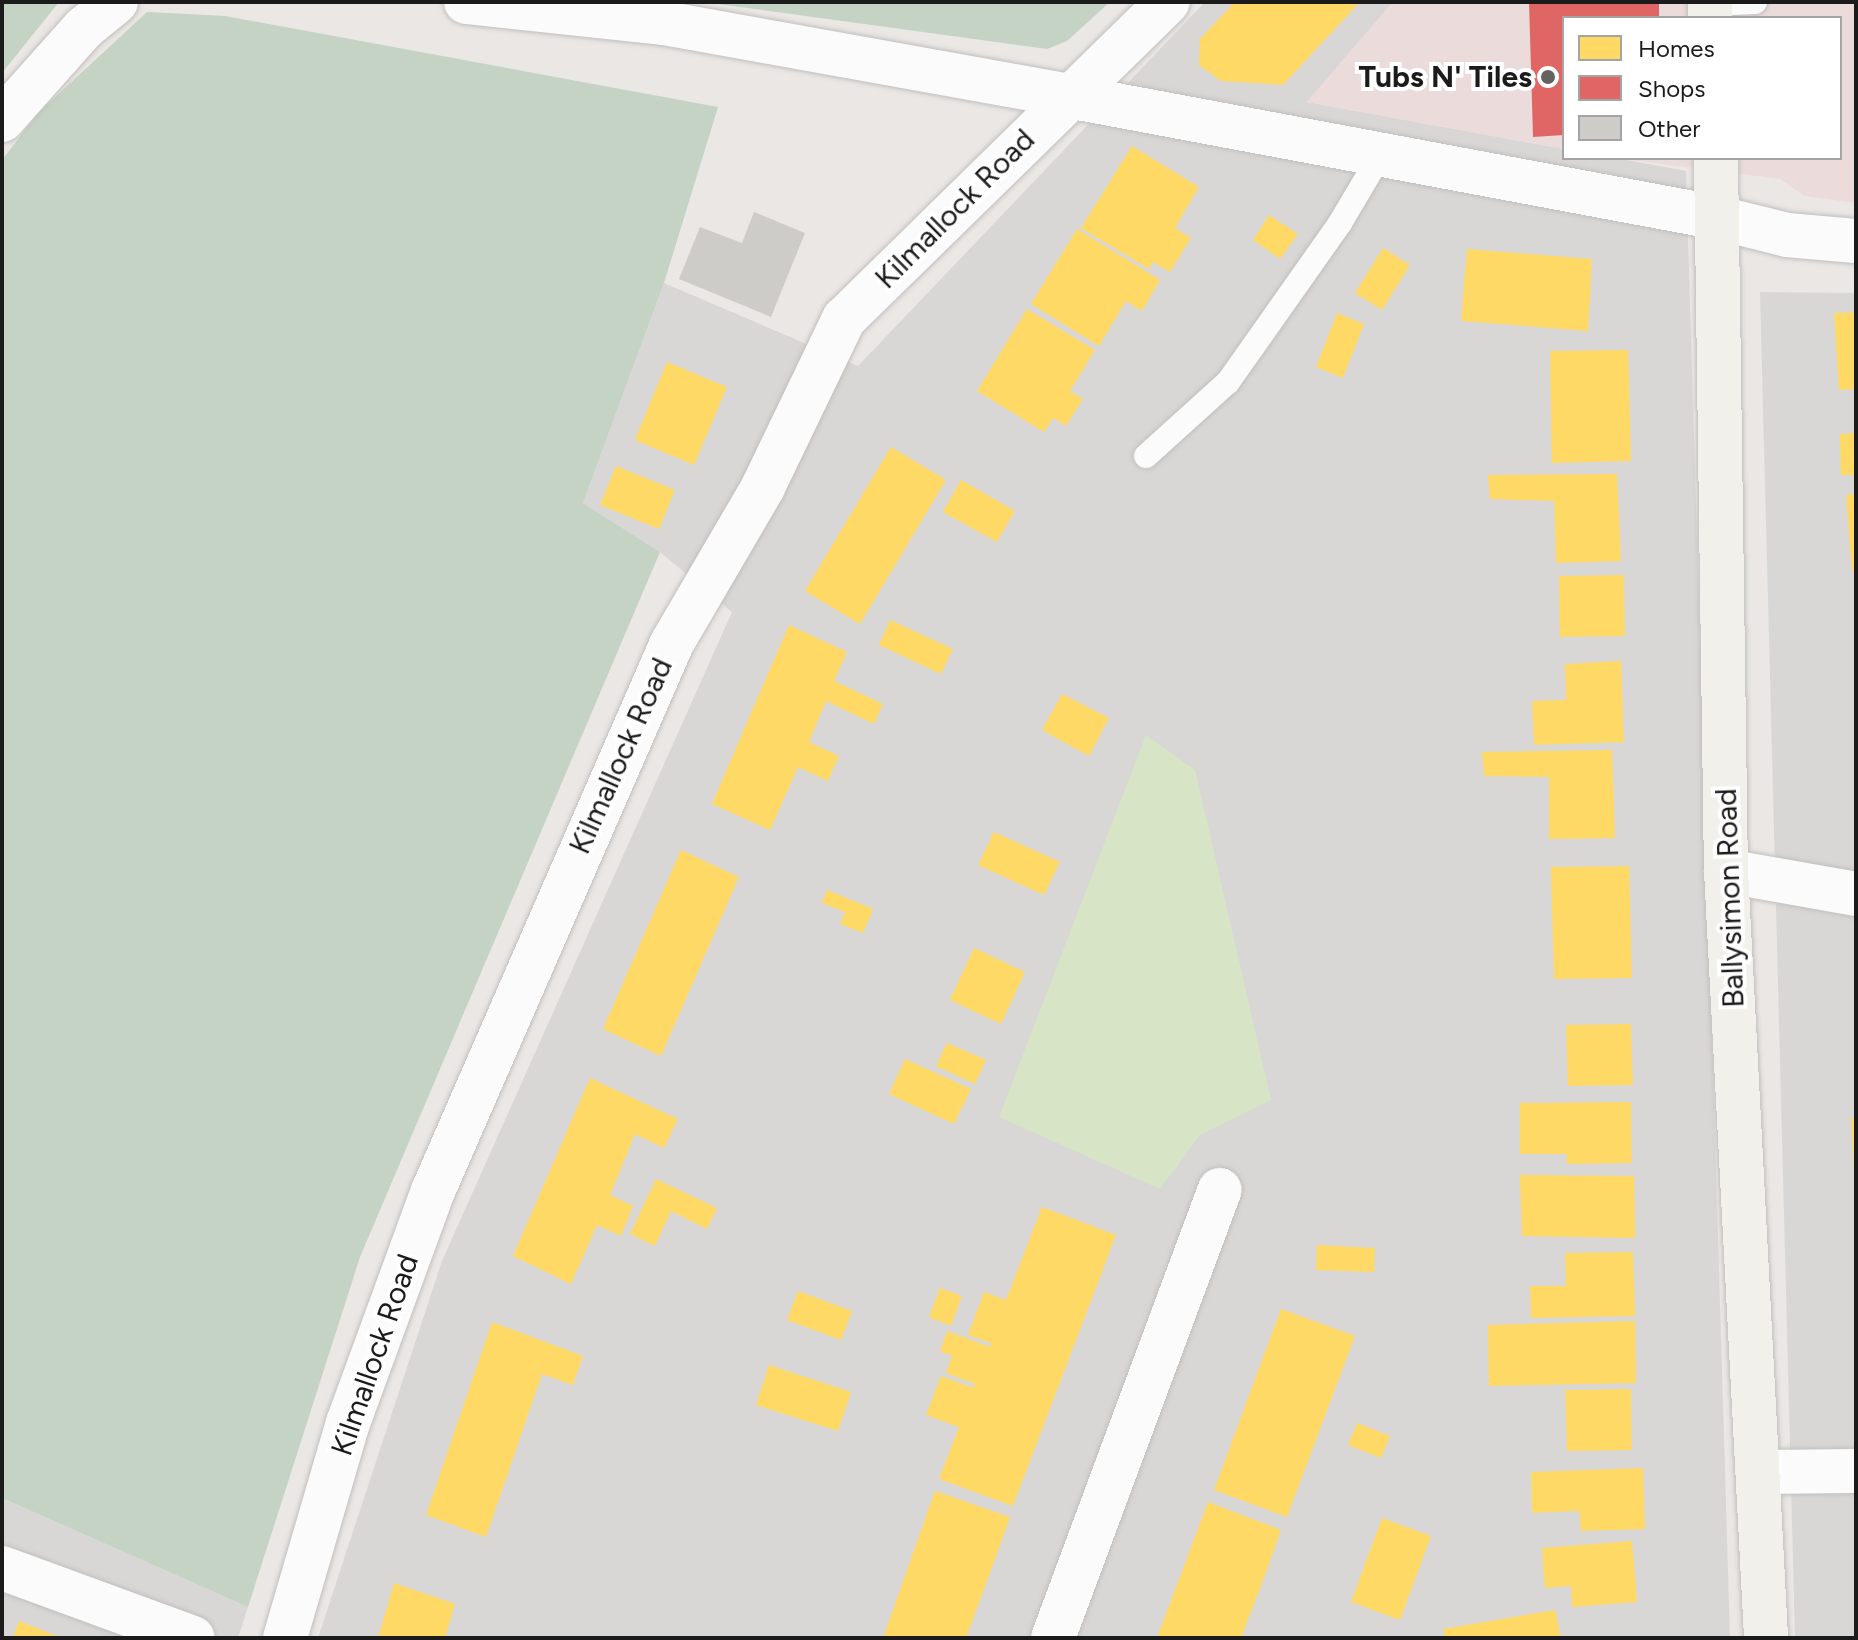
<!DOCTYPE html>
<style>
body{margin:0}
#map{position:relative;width:1858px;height:1640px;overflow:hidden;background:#eae7e4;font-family:Figtree,sans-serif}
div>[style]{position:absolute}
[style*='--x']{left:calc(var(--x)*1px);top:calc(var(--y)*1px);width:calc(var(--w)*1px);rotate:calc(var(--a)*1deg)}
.residential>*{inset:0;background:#d9d7d5}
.commercial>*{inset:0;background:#ebdcdb}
.grass>*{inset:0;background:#d7e4c6}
.cemetery>*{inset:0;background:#c5d3c4}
.homes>*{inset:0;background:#ffd966}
.shops>*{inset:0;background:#e06666}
.building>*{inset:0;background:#ceccc9}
.roads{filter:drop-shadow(0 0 2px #c1bfbe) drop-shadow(0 0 2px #c1bfbe)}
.service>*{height:24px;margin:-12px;padding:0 12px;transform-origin:12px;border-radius:12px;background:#fcfbfb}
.minor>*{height:44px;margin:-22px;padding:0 22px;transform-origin:22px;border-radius:22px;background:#fcfbfb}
.tertiary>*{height:44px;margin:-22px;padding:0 22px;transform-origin:22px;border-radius:22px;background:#fcfbfb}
.secondary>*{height:44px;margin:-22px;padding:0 22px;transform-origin:22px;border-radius:22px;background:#f1f0ea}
.dots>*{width:22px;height:22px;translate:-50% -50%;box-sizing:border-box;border:4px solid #fff;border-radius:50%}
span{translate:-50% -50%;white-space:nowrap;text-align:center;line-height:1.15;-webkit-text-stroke:8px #fff;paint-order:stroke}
.poi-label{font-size:30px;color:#1b1b1b;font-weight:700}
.right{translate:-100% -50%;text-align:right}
.street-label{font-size:30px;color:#1b1b1b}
.frame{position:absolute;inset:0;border:4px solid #1b1b1b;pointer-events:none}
.legend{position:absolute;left:1562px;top:16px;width:280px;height:144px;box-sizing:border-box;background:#fff;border:2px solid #a4a4a4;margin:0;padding:10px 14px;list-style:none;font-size:24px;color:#1b1b1b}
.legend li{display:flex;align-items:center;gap:16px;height:40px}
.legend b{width:40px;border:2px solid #a4a4a4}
</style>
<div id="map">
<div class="residential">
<i style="clip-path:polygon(1205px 2px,1393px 2px,1307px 102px,1564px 149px,1564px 158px,1616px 158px,1686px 171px,1730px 1638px,318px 1638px,442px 1261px,732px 612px,660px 552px,583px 503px,664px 283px,858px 366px)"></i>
<i style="clip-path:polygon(1760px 292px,1856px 293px,1856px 1638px,1795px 1638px)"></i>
<i style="clip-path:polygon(2px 1498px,248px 1607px,238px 1638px,2px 1638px)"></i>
</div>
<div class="commercial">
<i style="clip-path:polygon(1393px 2px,1856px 2px,1856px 203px,1804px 196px,1780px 179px,1616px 158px,1840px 158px,1840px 18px,1564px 18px,1564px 149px,1307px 102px)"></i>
</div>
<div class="grass">
<i style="clip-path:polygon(1146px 735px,1195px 770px,1271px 1100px,1200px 1135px,1160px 1189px,999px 1117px)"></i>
</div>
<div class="cemetery">
<i style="clip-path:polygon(2px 2px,59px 2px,2px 73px)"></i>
<i style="clip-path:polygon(703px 2px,1110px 2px,1067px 41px,1047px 49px)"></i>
<i style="clip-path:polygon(147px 12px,225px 16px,718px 107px,664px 283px,583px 503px,660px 552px,360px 1257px,248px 1607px,2px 1498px,2px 160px,39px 112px)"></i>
</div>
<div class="homes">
<i style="clip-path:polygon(1235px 2px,1360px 2px,1283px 85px,1221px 81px,1199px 65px,1200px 39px)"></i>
<i style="clip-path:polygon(1132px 146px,1199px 187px,1175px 228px,1191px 238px,1170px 272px,1153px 262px,1149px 269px,1081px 228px)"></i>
<i style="clip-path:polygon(1269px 215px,1298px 234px,1280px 259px,1253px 240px)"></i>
<i style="clip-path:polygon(1077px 229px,1160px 280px,1142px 311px,1126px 301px,1099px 346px,1031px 304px)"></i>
<i style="clip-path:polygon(1383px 248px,1410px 265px,1382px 310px,1355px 293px)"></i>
<i style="clip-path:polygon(1467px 249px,1592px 259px,1588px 331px,1461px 321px)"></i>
<i style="clip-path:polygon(1027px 309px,1095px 350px,1070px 391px,1083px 399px,1066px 426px,1053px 418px,1044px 432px,977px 391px)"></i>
<i style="clip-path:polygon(1856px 312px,1856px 389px,1839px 390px,1834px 313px)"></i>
<i style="clip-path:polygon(1337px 313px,1364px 324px,1343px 378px,1316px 367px)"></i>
<i style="clip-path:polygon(1628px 350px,1631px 461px,1552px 463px,1550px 351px)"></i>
<i style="clip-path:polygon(667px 362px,727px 387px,694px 465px,635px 440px)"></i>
<i style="clip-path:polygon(1856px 433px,1856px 475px,1841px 475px,1840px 434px)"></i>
<i style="clip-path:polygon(891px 447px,946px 480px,860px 624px,805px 591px)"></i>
<i style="clip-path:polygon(616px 466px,675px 490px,659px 529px,600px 505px)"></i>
<i style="clip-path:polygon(1617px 474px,1621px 561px,1556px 563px,1554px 501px,1490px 499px,1488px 475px)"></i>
<i style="clip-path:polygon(961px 480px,1015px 511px,997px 542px,943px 512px)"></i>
<i style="clip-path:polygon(1856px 494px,1856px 570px,1852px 571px,1846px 495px)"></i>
<i style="clip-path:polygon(1624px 575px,1625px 636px,1560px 637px,1559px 576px)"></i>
<i style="clip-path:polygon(890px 620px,953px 649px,941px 674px,879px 645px)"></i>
<i style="clip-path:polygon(789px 625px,847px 652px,834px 681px,883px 704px,874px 724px,826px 701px,809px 742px,839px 756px,828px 781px,798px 767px,770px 830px,712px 804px)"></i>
<i style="clip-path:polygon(1621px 661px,1624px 742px,1534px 745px,1532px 701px,1566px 700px,1565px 664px)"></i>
<i style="clip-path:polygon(1062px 694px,1109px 718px,1089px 756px,1042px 730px)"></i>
<i style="clip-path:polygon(1612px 750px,1615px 838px,1549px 839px,1549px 777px,1484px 776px,1482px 752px)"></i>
<i style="clip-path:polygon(994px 832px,1060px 862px,1044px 895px,978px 865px)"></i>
<i style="clip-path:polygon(681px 850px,739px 877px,661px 1056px,603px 1029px)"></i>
<i style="clip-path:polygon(1629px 866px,1632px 978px,1554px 979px,1551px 867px)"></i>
<i style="clip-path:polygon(827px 890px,873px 909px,863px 933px,840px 924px,845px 912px,822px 903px)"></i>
<i style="clip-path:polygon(974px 948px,1025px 972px,1001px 1024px,950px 1000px)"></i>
<i style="clip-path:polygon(1631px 1024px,1633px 1085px,1568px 1086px,1566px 1025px)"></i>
<i style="clip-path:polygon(947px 1043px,986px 1060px,975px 1084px,936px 1066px)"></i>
<i style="clip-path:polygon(905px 1059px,971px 1089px,954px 1124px,889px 1094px)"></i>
<i style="clip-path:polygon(590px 1078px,678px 1119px,664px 1148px,635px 1134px,610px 1195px,633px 1206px,621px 1236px,597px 1225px,571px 1284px,513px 1256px)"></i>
<i style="clip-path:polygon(1631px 1102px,1632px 1163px,1567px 1164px,1567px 1154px,1520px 1154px,1520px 1103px)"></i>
<i style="clip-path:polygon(1856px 1117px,1856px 1169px,1854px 1169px,1851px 1118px)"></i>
<i style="clip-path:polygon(1520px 1175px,1634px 1176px,1635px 1238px,1522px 1236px)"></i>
<i style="clip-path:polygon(656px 1179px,717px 1208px,707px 1229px,671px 1211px,655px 1246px,630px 1234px)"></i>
<i style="clip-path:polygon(1042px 1207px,1116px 1235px,1013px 1506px,939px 1479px,959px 1427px,926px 1415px,941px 1376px,974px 1388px,975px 1384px,946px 1373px,952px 1356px,940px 1351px,947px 1331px,990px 1347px,991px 1343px,968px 1335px,984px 1292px,1006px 1300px)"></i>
<i style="clip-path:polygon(1317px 1245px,1375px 1248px,1374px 1272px,1316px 1270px)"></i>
<i style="clip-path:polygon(1633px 1252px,1635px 1316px,1531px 1318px,1530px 1286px,1566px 1286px,1565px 1253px)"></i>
<i style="clip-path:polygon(940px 1288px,962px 1296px,951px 1326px,929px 1317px)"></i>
<i style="clip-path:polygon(798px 1291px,852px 1311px,841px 1340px,787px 1320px)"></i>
<i style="clip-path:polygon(1281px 1309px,1355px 1336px,1287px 1517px,1214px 1490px)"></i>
<i style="clip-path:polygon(1635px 1321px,1636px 1383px,1489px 1386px,1488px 1325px)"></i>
<i style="clip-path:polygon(492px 1322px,583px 1356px,573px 1385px,542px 1374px,486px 1537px,426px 1515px)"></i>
<i style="clip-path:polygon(769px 1365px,851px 1392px,838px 1431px,756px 1405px)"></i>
<i style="clip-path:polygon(1631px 1389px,1632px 1450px,1567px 1451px,1565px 1390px)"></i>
<i style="clip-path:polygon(1357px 1423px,1390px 1436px,1381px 1458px,1348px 1445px)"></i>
<i style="clip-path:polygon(1643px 1468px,1645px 1529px,1581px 1531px,1579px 1511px,1532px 1513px,1531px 1472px)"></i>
<i style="clip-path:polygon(935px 1491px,1010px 1517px,994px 1562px,966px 1638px,883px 1638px)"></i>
<i style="clip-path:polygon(1208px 1502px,1281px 1530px,1265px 1575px,1241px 1638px,1157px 1638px)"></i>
<i style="clip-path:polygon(1382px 1518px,1431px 1536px,1400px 1620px,1351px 1602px)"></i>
<i style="clip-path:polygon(1632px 1541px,1637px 1602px,1572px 1607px,1571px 1586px,1545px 1588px,1542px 1548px)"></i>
<i style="clip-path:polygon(394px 1583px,455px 1604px,445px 1638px,378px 1638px)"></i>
<i style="clip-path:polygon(1555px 1610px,1561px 1638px,1445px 1638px,1443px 1629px)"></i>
<i style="clip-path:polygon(19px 1621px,62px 1638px,13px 1638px)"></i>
</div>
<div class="shops">
<i style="clip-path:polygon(1529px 2px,1659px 2px,1659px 18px,1564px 18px,1564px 135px,1533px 137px)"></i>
</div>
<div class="building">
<i style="clip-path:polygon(754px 212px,805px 233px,771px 317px,679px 279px,700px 227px,742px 243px)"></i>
</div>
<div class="roads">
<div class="service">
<i style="--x:1710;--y:4;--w:45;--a:-2.5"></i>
<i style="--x:1146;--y:456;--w:110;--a:-42.1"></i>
<i style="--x:1228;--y:382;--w:194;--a:-54.8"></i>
<i style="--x:1340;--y:223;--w:80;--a:-59.3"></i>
</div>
<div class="minor">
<i style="--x:466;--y:2;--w:199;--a:6.1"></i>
<i style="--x:664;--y:23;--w:411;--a:10.2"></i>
<i style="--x:2;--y:120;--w:123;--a:-48.3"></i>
<i style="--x:84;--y:28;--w:41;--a:-39.1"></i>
<i style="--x:1719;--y:218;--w:70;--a:14"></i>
<i style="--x:1787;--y:235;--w:69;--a:5"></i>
<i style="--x:1726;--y:871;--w:132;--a:10"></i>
<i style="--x:1761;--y:1472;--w:95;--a:-0.6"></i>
<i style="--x:2;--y:1568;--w:203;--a:20.1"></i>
<i style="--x:1053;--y:1638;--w:478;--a:-69.6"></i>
</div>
<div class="tertiary">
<i style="--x:1068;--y:96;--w:662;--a:10.61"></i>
<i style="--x:285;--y:1638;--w:224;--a:-73.7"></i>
<i style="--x:348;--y:1423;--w:247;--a:-69.9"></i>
<i style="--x:433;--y:1191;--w:598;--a:-66.44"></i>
<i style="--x:672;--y:643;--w:181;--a:-59.7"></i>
<i style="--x:763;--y:487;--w:187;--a:-64.3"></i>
<i style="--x:844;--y:319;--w:453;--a:-44.4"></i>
</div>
<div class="secondary">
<i style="--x:1710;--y:2;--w:16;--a:90"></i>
<i style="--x:1716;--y:158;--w:713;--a:89.2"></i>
<i style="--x:1726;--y:871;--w:768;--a:87.01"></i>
</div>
</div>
<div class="dots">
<i style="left:1548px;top:77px;background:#636261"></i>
</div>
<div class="poi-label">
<span class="right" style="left:1532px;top:77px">Tubs N' Tiles</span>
</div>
<div class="street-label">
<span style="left:955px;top:209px;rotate:-45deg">Kilmallock Road</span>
<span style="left:621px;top:756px;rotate:-66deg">Kilmallock Road</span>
<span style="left:1730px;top:898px;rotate:-92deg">Ballysimon Road</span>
<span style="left:375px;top:1355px;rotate:-71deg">Kilmallock Road</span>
</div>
<div class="frame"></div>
<ul class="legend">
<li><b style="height:22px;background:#ffd966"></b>Homes</li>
<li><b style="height:22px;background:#e06666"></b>Shops</li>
<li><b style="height:22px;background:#ceccc9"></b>Other</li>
</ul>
</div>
